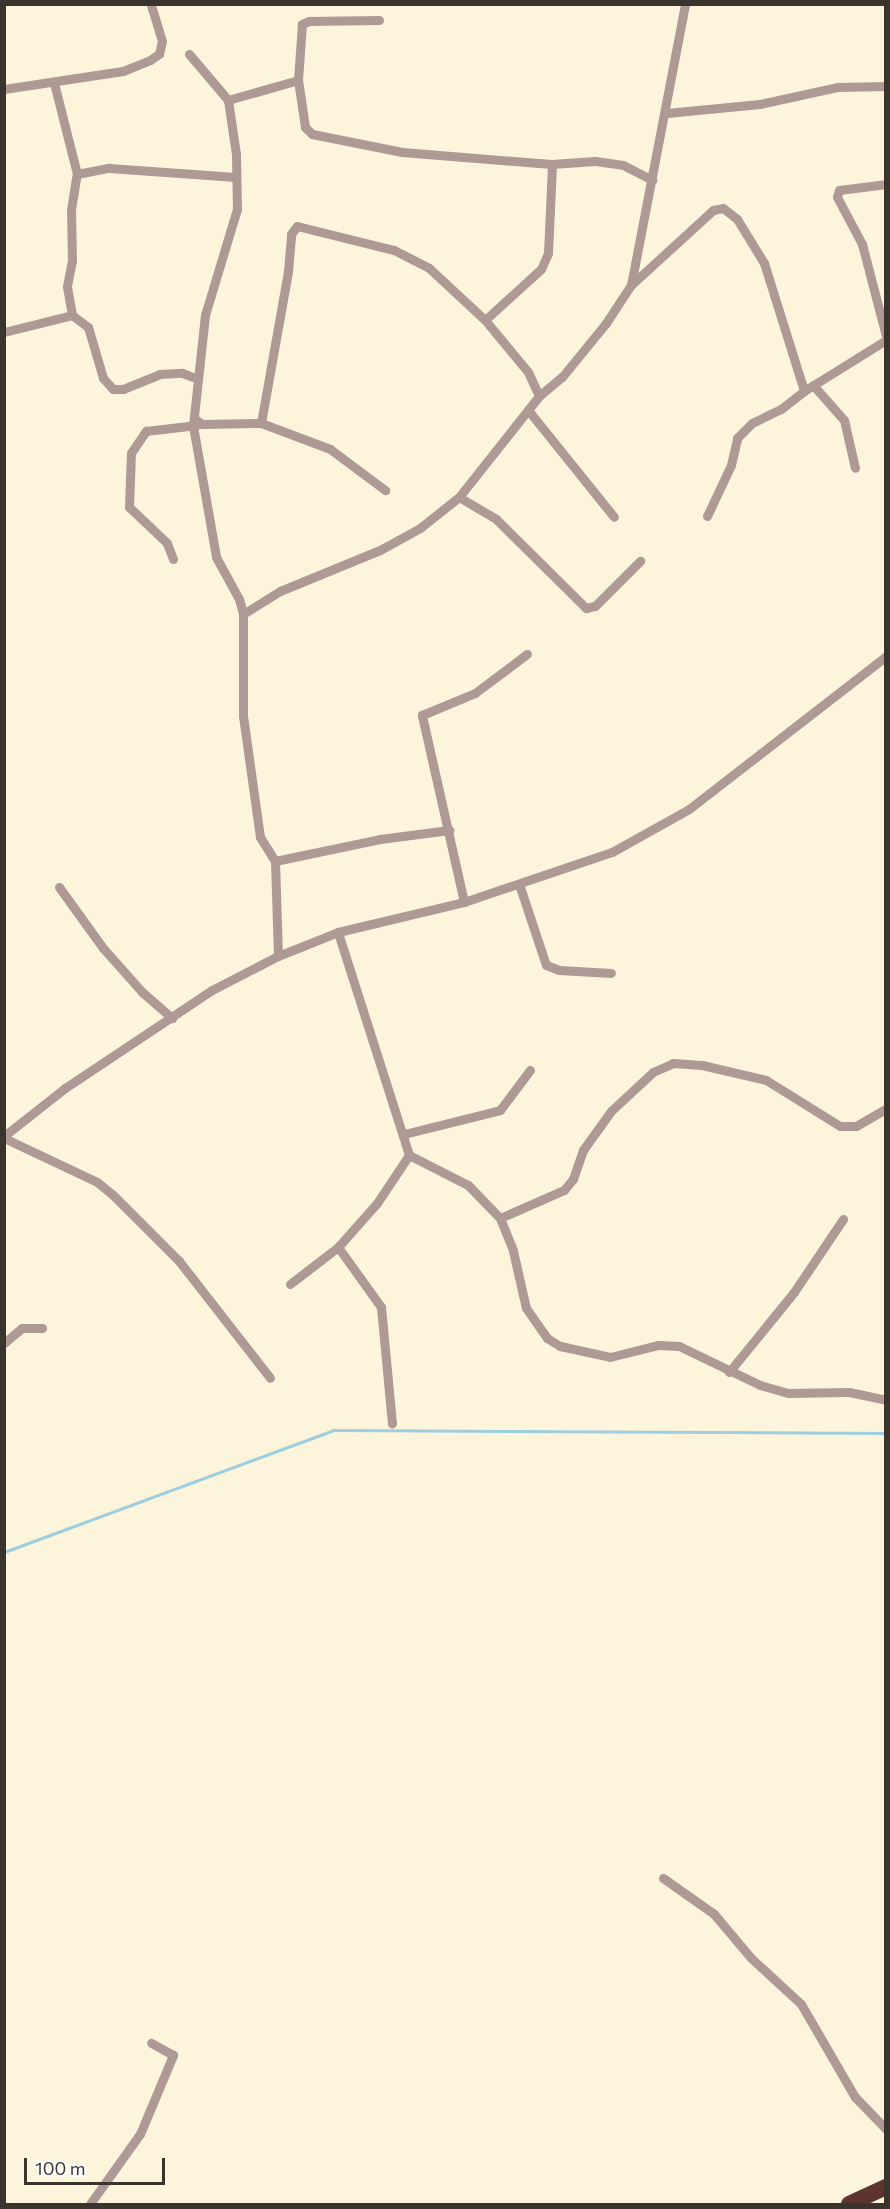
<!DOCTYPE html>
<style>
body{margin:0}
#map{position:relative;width:890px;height:2209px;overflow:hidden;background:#fdf4dc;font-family:Commissioner,sans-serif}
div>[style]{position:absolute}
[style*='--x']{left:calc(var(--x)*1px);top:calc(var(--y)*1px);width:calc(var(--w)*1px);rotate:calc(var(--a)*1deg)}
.stream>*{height:3px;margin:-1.5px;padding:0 1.5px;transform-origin:1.5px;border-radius:1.5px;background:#9dcee0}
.street>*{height:9px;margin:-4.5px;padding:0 4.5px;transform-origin:4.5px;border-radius:4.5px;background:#ae9995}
.highway>*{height:16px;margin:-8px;padding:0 8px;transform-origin:8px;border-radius:8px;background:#5c352e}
span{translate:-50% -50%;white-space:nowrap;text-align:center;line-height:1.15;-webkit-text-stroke:4.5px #fff;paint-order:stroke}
.frame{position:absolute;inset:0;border:6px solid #39352c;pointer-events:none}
.scale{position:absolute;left:24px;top:2158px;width:141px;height:27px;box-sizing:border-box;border:3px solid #39352c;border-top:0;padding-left:8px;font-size:18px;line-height:21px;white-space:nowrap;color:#39352c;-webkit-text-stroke:4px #fff;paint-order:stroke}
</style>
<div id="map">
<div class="stream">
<i style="--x:4;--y:1552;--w:351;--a:-20.3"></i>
<i style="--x:333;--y:1430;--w:553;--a:0.31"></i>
</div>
<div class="street">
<i style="--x:379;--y:20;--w:70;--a:179.2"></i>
<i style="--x:309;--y:21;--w:8;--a:157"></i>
<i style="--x:302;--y:24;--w:56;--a:94.1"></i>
<i style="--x:298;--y:80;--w:48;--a:81.5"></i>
<i style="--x:305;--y:127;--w:10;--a:45"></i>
<i style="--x:312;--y:134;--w:92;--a:11.3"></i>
<i style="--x:402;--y:152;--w:150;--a:4.6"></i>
<i style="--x:552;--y:164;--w:43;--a:-4"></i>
<i style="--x:595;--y:161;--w:28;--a:8"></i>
<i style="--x:623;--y:165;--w:33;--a:27"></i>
<i style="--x:189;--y:54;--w:60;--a:49.7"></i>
<i style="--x:228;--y:100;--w:55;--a:81.6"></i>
<i style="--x:236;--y:154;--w:55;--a:89"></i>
<i style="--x:237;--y:209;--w:111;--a:106.8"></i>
<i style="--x:205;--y:315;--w:112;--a:96.2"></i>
<i style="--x:193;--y:426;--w:133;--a:80"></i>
<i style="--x:216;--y:557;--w:48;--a:61.3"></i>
<i style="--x:239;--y:599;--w:16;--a:75"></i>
<i style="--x:243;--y:614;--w:102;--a:90"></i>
<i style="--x:243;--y:716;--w:122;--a:82"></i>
<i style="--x:260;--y:837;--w:28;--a:58"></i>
<i style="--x:275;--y:861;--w:95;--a:88.2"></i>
<i style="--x:54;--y:83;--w:94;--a:75.8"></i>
<i style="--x:77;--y:174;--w:33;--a:-11"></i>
<i style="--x:109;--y:168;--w:127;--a:4.1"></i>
<i style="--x:4;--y:89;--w:120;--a:-8.6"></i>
<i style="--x:123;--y:71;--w:29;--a:-22"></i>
<i style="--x:150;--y:60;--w:11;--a:-34"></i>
<i style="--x:159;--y:54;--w:13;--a:-77"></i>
<i style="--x:162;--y:41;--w:39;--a:-107"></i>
<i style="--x:228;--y:100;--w:73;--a:-15.9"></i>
<i style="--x:667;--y:113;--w:93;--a:-5.5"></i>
<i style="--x:760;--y:104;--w:80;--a:-12.3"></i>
<i style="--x:838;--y:87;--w:48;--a:-1.2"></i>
<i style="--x:886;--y:184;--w:47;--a:172.7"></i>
<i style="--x:839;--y:190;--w:7;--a:106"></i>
<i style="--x:837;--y:197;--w:53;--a:62"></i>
<i style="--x:862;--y:244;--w:95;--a:75.4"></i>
<i style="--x:631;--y:285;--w:111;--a:-42.4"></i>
<i style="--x:713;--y:210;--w:10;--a:-11"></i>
<i style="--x:723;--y:208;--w:18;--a:38"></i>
<i style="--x:737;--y:219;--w:52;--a:58.5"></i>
<i style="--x:764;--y:263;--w:134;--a:72.6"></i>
<i style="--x:804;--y:391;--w:97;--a:-31.9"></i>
<i style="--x:72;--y:315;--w:29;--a:-100"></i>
<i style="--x:67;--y:286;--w:25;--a:-79"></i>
<i style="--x:72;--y:261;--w:51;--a:-91.1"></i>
<i style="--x:71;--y:210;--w:36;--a:-81"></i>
<i style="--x:485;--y:320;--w:76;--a:-42.3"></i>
<i style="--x:541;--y:269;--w:17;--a:-66"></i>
<i style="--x:548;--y:253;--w:89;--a:-87.4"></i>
<i style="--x:4;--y:332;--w:70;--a:-14"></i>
<i style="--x:72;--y:315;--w:20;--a:37"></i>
<i style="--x:88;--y:327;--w:53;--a:73.6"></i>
<i style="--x:103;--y:378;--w:15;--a:48"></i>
<i style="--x:113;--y:389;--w:10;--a:0"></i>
<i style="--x:123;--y:389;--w:40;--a:-22"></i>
<i style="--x:160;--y:374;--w:22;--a:-3"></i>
<i style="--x:182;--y:373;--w:15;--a:20"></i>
<i style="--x:813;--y:385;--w:47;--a:48.5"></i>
<i style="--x:844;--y:420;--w:49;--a:77.1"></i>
<i style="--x:528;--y:410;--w:137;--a:51.2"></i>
<i style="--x:195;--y:419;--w:9;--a:36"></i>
<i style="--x:202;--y:424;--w:59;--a:-1"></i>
<i style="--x:261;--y:423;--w:74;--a:20.6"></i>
<i style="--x:330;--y:449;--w:69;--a:36.7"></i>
<i style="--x:261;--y:423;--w:154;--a:-79.9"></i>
<i style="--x:288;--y:271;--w:37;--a:-85"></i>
<i style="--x:291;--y:234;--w:10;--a:-53"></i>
<i style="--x:297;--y:226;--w:100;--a:13.9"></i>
<i style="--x:394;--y:250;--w:39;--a:27"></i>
<i style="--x:429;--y:268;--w:76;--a:42.9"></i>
<i style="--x:485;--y:320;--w:67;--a:50.4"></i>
<i style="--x:528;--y:372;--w:26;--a:65"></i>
<i style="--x:459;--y:497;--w:43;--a:30.7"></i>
<i style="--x:496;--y:519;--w:127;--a:44.7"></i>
<i style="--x:586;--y:608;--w:9;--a:-13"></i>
<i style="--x:595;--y:606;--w:64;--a:-45"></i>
<i style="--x:707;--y:516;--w:56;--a:-64.8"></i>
<i style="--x:731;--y:465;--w:28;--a:-77"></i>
<i style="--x:737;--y:438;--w:21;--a:-45"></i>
<i style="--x:752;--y:423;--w:32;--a:-26"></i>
<i style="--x:781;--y:409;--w:29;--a:-38"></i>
<i style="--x:173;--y:559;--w:17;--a:-111"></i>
<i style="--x:167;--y:543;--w:52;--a:-136.5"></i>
<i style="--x:129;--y:507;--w:54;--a:-87.9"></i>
<i style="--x:131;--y:453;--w:27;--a:-56"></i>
<i style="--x:146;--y:431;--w:51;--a:-6.7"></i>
<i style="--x:243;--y:614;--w:44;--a:-31.9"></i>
<i style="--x:280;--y:591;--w:108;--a:-22.3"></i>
<i style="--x:380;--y:550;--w:46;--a:-28.8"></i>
<i style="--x:420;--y:528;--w:50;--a:-38.5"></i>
<i style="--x:459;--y:497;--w:129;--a:-51.6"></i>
<i style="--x:539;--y:396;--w:30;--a:-40"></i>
<i style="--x:562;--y:377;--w:70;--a:-50.8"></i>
<i style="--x:606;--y:323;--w:45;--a:-56.7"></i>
<i style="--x:631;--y:285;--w:286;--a:-79.1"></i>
<i style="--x:275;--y:861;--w:107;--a:-11.8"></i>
<i style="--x:380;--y:839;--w:70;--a:-7.4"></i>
<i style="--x:519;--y:884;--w:85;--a:71.6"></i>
<i style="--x:546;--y:965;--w:14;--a:21"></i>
<i style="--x:559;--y:970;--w:52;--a:3.3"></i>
<i style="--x:59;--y:887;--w:75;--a:54.2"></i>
<i style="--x:103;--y:948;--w:59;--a:48.4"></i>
<i style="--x:142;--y:992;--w:40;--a:41"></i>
<i style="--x:464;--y:902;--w:192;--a:-102.7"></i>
<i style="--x:422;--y:715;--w:57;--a:-22.5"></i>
<i style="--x:475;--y:693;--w:65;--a:-36.9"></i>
<i style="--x:404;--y:1134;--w:99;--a:-14"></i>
<i style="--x:500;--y:1110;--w:50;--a:-53.1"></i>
<i style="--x:4;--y:1136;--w:78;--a:-38.2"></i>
<i style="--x:65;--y:1088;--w:177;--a:-33.7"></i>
<i style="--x:212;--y:990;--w:74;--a:-27.3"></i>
<i style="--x:278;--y:956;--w:65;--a:-21.8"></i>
<i style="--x:338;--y:932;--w:130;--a:-13.4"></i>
<i style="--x:464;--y:902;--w:156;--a:-18.7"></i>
<i style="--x:612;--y:852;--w:88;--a:-29.2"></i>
<i style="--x:689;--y:809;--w:249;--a:-37.8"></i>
<i style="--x:4;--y:1138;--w:103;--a:25.3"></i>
<i style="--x:97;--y:1182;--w:19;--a:39"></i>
<i style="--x:112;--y:1194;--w:95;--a:45"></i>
<i style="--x:179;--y:1261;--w:148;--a:52.1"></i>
<i style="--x:409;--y:1155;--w:66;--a:27"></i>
<i style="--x:468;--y:1185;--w:46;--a:45.9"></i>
<i style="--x:500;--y:1218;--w:35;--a:68"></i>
<i style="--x:513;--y:1251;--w:58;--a:77.2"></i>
<i style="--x:526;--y:1308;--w:37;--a:55"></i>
<i style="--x:547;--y:1338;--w:15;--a:32"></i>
<i style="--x:560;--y:1346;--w:51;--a:12.4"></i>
<i style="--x:610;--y:1357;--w:49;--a:-14"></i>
<i style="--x:658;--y:1345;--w:21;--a:3"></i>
<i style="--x:679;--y:1346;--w:90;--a:25.7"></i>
<i style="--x:760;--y:1385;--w:29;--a:16"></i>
<i style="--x:788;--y:1393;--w:61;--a:-0.9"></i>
<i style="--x:849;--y:1392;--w:38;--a:12"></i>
<i style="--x:500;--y:1218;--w:70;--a:-23.6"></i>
<i style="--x:564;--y:1190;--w:14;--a:-51"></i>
<i style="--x:573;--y:1179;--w:31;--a:-71"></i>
<i style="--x:583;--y:1150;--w:48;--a:-54.3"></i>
<i style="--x:611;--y:1111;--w:57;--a:-42.9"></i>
<i style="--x:653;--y:1072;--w:22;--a:-24"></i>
<i style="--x:673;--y:1063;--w:29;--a:4"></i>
<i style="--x:702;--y:1065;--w:66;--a:13.2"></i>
<i style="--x:766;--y:1080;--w:87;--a:31.9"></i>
<i style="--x:840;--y:1126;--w:16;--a:0"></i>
<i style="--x:856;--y:1126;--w:34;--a:-30"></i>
<i style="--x:338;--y:1247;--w:74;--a:54.4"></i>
<i style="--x:381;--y:1307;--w:117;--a:84.6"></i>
<i style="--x:290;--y:1284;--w:61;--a:-37.6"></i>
<i style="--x:338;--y:1247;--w:59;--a:-48.4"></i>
<i style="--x:377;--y:1203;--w:58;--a:-56.3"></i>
<i style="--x:409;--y:1155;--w:234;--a:-107.7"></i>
<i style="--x:4;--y:1343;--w:23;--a:-40"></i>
<i style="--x:22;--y:1328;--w:20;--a:0"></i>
<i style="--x:729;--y:1372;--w:103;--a:-50.9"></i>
<i style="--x:794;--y:1292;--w:88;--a:-56.1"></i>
<i style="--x:663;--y:1878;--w:62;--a:35.2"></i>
<i style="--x:714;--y:1914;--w:57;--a:49.9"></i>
<i style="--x:751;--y:1958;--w:68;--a:42.6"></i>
<i style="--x:801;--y:2004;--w:108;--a:59.9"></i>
<i style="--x:855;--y:2097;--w:45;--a:45.9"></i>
<i style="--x:90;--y:2204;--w:86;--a:-54.5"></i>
<i style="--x:140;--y:2134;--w:86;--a:-67.3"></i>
<i style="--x:173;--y:2055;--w:25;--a:-151"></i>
</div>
<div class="highway">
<i style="--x:849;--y:2204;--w:41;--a:-24.7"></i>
</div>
<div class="frame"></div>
<div class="scale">100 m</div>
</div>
